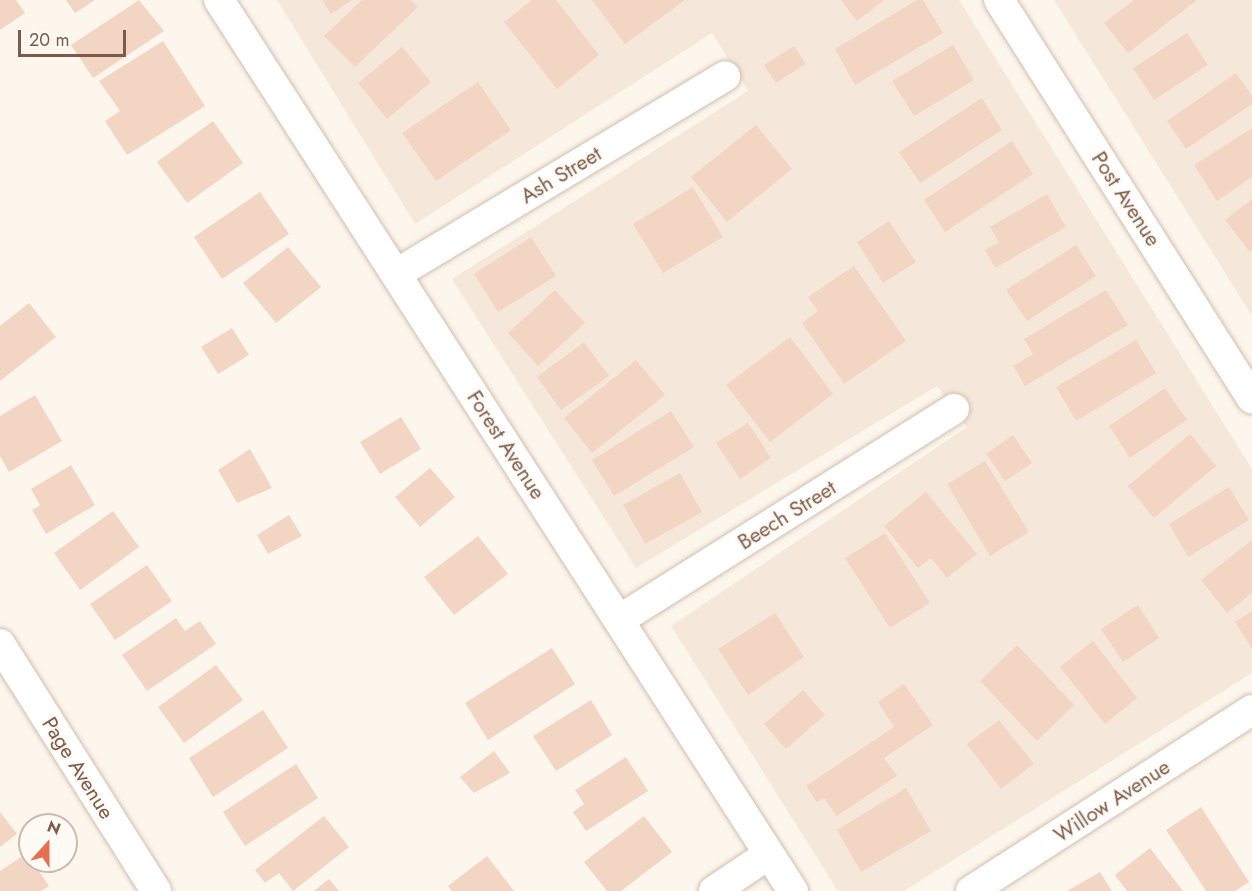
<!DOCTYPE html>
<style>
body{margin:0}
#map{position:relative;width:1252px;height:891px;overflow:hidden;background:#fdf6ec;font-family:Jost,sans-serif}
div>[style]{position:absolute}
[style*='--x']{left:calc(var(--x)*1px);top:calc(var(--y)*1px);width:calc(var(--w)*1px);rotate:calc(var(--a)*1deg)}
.residential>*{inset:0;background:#f5e8da}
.building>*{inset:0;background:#f3d5c3}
.roads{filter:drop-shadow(0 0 2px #d1beb0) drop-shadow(0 0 2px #d1beb0)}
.street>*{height:30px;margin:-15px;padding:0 15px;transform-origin:15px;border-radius:15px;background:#fff}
span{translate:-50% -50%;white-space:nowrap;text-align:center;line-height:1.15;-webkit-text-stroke:4.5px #fffaf3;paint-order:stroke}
.street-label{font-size:21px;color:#7a5c4d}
.north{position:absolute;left:18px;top:813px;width:60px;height:60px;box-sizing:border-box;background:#fffaf3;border:2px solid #cabbb1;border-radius:50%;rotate:21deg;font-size:16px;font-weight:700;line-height:24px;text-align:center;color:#7a5c4d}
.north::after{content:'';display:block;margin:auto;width:21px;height:27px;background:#e76f51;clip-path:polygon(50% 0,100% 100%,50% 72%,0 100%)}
.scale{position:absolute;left:18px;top:30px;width:108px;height:27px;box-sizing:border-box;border:3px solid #7a5c4d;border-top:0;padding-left:8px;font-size:18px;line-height:21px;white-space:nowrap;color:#7a5c4d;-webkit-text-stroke:4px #fffaf3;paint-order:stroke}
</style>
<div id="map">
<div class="residential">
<i style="clip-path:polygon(277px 0,959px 0,1252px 469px,1252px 673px,904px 891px,838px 891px,671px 626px,967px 427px,937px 386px,636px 568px,452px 279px,748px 91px,712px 33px,415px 224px)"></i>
<i style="clip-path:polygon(1054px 0,1252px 0,1252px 316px)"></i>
</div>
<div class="building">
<i style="clip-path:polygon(0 0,16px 0,25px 13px,0 30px)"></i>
<i style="clip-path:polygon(66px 0,95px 0,75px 13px)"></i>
<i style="clip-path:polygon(139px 0,164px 31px,93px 78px,71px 45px)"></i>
<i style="clip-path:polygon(322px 0,352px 0,331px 14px)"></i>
<i style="clip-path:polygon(362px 0,411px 0,418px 7px,355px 67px,324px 36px)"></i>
<i style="clip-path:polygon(532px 0,556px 0,599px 55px,557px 89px,504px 22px)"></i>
<i style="clip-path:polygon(592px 0,685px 0,625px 44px)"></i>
<i style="clip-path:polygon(841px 0,884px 0,857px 21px)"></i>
<i style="clip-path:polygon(917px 0,923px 0,943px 33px,855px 85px,835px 49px)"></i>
<i style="clip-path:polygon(1134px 0,1197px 0,1128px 53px,1104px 23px)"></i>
<i style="clip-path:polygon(1187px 33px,1208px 65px,1154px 100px,1133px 68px)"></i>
<i style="clip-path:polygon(163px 41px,205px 106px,127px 155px,105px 121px,120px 111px,99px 81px)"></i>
<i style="clip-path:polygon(953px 45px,974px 80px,914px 116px,892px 81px)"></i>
<i style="clip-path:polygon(794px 46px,806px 64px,776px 83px,764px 65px)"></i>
<i style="clip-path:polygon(402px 47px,431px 82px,387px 119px,358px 83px)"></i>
<i style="clip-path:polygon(1236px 73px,1252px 96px,1252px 104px,1186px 149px,1167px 121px)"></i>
<i style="clip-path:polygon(478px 82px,511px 130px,436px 181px,402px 133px)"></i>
<i style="clip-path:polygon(982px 98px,1002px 130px,920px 183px,899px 152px)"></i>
<i style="clip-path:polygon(213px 121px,243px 163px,187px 203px,157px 162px)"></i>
<i style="clip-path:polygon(756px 125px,792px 169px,727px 222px,691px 177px)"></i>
<i style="clip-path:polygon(1252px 128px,1252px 177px,1217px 201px,1194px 165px)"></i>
<i style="clip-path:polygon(1012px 141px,1033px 174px,945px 232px,924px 200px)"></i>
<i style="clip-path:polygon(693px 187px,723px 237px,663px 273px,633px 224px)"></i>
<i style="clip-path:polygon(260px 192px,289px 234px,222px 279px,194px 237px)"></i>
<i style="clip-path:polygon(1047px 194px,1066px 227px,995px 268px,985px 250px,999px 242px,990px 227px)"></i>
<i style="clip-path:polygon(1252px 199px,1252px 250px,1250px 252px,1225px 220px)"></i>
<i style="clip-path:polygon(889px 221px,916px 262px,883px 283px,857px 242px)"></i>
<i style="clip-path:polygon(531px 237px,556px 276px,498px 312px,474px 274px)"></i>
<i style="clip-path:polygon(1076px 245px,1096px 276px,1027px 321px,1006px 290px)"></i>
<i style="clip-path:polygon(288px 247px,321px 287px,276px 323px,243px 283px)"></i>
<i style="clip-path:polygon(854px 266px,906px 341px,844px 384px,802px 323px,818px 311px,808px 297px)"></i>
<i style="clip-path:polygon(555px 290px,585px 323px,538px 366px,508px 333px)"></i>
<i style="clip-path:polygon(1106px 290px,1128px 325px,1025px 386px,1013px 366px,1033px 354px,1024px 339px)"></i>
<i style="clip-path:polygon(29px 303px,56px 337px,0 381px,0 326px)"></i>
<i style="clip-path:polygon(232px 328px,249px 355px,218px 374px,201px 347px)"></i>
<i style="clip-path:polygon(790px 337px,833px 394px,770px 442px,726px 385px)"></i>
<i style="clip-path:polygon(1136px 340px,1156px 373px,1076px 421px,1056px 387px)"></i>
<i style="clip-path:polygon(584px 342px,609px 376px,561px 410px,537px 377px)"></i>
<i style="clip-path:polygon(636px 360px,665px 395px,592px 453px,564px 418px)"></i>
<i style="clip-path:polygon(1165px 388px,1187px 420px,1130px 458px,1109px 426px)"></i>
<i style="clip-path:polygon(35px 395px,62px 441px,9px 472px,0 456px,0 416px)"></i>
<i style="clip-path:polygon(671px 411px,694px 447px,614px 496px,592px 460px)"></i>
<i style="clip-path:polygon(401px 417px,421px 449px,380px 474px,360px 442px)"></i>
<i style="clip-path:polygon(748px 423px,771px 458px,740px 479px,716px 443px)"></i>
<i style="clip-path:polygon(1190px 434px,1216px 466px,1154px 518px,1128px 486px)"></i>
<i style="clip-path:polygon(1013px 435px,1032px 463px,1005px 481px,986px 454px)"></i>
<i style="clip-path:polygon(250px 449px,272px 488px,237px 503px,218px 470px)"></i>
<i style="clip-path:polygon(985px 461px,1029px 532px,990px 556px,947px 484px)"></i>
<i style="clip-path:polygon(71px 465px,95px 505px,46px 534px,32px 510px,40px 505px,31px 489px)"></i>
<i style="clip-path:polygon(430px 468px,455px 497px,420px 527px,395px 497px)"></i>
<i style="clip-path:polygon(680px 473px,702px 512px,645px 544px,623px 505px)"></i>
<i style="clip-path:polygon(1229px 487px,1249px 520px,1188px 557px,1169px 524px)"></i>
<i style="clip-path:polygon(926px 492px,977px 554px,947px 578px,931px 558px,918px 568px,884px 526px)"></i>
<i style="clip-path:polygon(113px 511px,139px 547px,80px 590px,54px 553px)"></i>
<i style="clip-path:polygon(289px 515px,302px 536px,268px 554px,257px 535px)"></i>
<i style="clip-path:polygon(885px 533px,930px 603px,890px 628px,845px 558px)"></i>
<i style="clip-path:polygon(478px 536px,508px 574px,454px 615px,424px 577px)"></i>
<i style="clip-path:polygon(1252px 540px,1252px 593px,1227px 613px,1201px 580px)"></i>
<i style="clip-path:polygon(147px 565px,172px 601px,115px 640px,90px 604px)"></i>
<i style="clip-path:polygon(1138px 605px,1159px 638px,1123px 662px,1101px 629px)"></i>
<i style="clip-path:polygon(1252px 611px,1252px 649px,1235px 622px)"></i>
<i style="clip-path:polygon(775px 613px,804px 657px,748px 695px,718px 649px)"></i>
<i style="clip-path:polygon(176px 618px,185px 631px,200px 621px,216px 644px,147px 691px,122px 655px)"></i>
<i style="clip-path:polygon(1093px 641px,1137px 698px,1105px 724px,1060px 667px)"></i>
<i style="clip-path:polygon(1017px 645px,1074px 705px,1037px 741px,980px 681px)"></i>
<i style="clip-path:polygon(552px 648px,575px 684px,488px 740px,465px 703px)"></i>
<i style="clip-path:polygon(216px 665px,243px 700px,184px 743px,158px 707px)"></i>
<i style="clip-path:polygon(904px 684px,933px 725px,884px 758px,897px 776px,837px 816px,824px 798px,817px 802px,806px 786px,894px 727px,878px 702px)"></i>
<i style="clip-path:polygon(803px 690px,825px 715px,786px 749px,764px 724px)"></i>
<i style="clip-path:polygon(591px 700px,612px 735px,556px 771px,533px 736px)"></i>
<i style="clip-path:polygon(263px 710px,288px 748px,213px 797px,189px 758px)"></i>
<i style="clip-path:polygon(999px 720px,1034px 764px,1001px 789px,967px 744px)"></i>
<i style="clip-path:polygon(494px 751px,510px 773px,474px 793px,460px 777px)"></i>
<i style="clip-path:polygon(626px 757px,648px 791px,586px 831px,573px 812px,584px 804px,575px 790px)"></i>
<i style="clip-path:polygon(296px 764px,318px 798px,245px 846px,223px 812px)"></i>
<i style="clip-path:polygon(906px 788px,931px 831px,861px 872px,837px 830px)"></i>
<i style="clip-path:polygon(1201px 807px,1249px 882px,1235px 891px,1206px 891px,1166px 830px)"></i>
<i style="clip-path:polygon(0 812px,17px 834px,0 847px)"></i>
<i style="clip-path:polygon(324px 816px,349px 847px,293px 891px,279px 873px,265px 883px,255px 870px)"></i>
<i style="clip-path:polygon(644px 816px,672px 852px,621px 891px,607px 891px,584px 862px)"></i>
<i style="clip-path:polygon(1150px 848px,1183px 891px,1127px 891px,1115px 875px)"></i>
<i style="clip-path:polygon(27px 853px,49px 886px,41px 891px,0 891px,0 871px)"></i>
<i style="clip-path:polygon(487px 856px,514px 891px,452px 891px,448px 886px)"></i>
<i style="clip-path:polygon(1100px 872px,1112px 891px,1067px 891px)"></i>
<i style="clip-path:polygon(329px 879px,339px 891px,314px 891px)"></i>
</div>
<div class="roads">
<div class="street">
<i style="--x:219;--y:0;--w:1060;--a:57.21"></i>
<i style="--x:999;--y:0;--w:472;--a:57.6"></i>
<i style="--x:396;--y:274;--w:384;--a:-31"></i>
<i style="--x:619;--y:620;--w:396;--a:-32.2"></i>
<i style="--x:0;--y:644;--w:292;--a:57.7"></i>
<i style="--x:714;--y:891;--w:66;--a:-33.9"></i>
<i style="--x:971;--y:891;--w:334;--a:-32.8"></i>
</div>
</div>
<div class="street-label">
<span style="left:561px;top:175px;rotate:-31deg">Ash Street</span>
<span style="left:1126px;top:199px;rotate:57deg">Post Avenue</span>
<span style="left:506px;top:445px;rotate:57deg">Forest Avenue</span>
<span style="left:787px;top:515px;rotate:-32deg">Beech Street</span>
<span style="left:78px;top:768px;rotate:58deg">Page Avenue</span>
<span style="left:1112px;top:801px;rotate:-33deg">Willow Avenue</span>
</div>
<div class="north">N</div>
<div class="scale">20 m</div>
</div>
